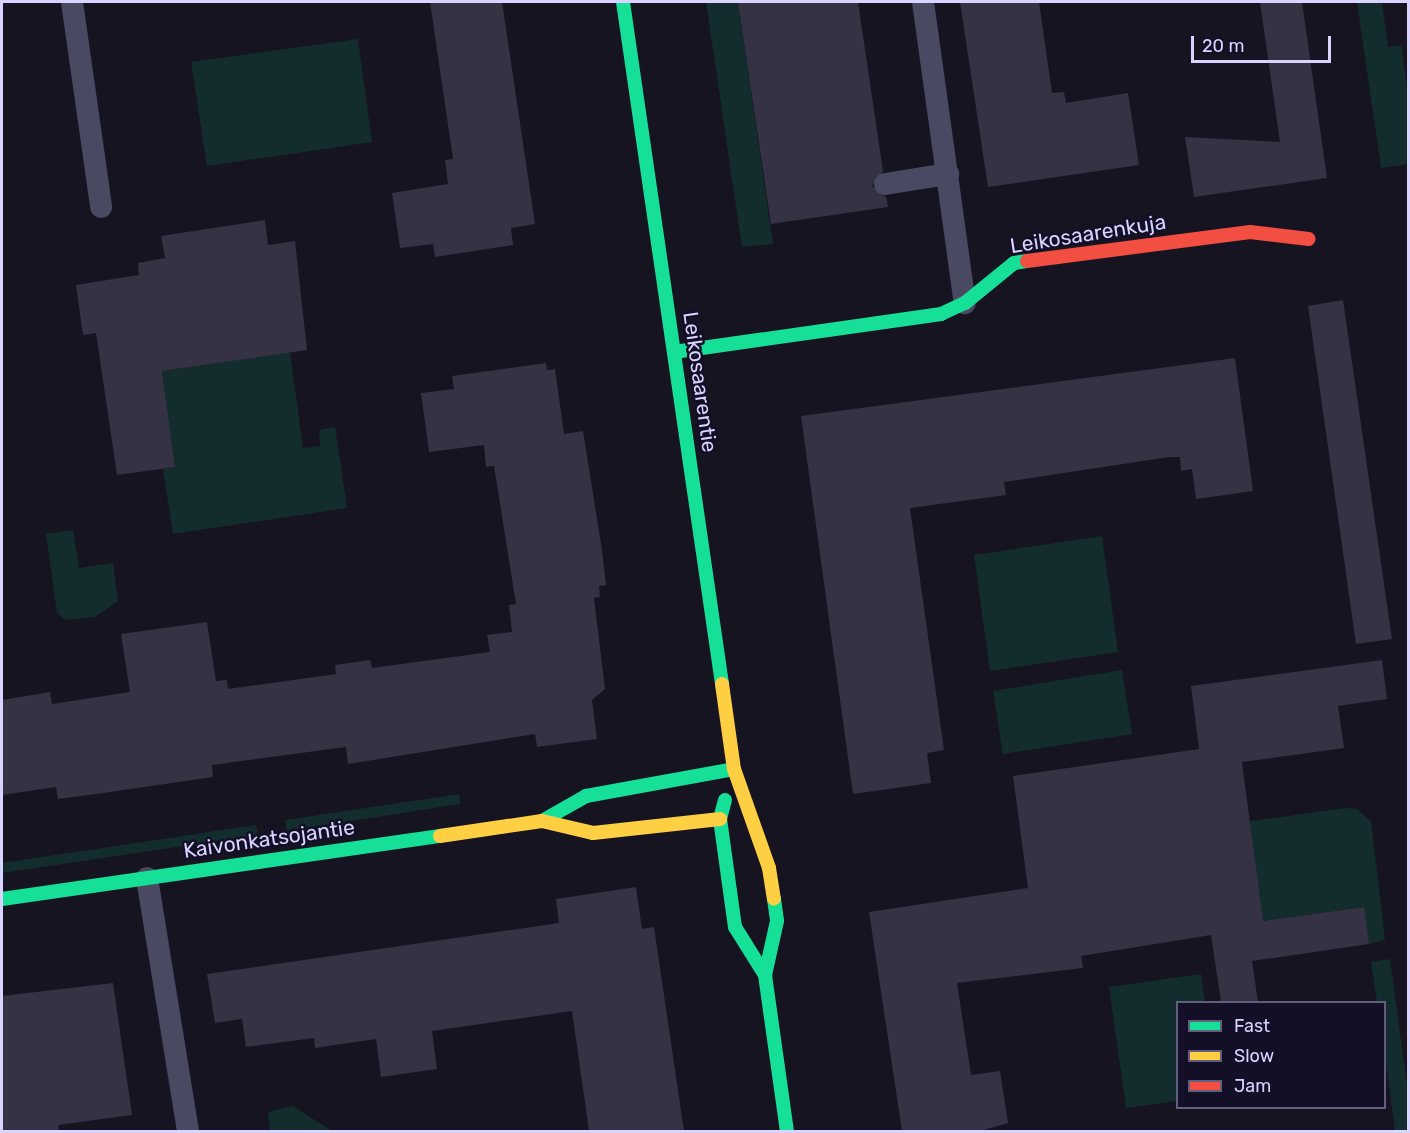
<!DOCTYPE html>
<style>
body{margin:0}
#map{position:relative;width:1410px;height:1133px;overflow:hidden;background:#161421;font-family:Rubik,sans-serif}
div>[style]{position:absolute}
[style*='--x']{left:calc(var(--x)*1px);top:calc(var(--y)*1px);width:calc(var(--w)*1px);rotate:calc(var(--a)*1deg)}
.green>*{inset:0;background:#132c2d}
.building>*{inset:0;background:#343243}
.lane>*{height:22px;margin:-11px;padding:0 11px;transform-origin:11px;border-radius:11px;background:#4a4962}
.fast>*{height:14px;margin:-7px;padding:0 7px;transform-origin:7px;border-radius:7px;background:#16e098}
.slow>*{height:14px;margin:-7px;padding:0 7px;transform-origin:7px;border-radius:7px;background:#ffcf43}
.jam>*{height:14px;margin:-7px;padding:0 7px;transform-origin:7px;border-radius:7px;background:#f24e42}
span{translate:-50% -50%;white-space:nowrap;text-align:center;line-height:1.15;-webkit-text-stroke:5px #130f26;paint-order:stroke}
.street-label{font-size:21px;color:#d9d4ff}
.frame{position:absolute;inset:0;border:3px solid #d9d4ff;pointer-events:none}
.legend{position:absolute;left:1176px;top:1001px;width:210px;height:108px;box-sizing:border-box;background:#130f26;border:2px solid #625e7d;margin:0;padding:8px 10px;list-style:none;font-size:18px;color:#d9d4ff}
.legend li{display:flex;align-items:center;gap:12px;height:30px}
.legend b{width:30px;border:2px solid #625e7d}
.scale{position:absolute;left:1191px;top:36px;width:140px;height:27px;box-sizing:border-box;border:3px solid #d9d4ff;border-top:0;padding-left:8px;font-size:18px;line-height:21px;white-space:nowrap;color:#d9d4ff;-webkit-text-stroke:4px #130f26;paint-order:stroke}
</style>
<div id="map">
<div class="green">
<i style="clip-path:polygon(706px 2px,738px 2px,773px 244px,742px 247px)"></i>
<i style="clip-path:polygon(1357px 2px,1382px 2px,1388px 47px,1401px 45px,1408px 93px,1408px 164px,1381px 168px)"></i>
<i style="clip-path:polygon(358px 39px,372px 142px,207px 166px,191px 62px)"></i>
<i style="clip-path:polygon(290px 352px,303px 448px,320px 446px,319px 430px,335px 427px,347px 508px,173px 534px,163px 469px,175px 467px,162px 371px)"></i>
<i style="clip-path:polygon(73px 530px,79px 568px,113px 563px,118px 601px,95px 617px,66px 620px,57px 613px,46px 534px)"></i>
<i style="clip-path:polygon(1102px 536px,1118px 652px,990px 671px,974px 555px)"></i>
<i style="clip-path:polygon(1122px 670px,1132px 734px,1003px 754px,993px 691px)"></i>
<i style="clip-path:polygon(459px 794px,460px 804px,287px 831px,285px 820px)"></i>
<i style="clip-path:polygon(1346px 808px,1357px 809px,1371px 821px,1385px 940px,1369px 944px,1363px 907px,1263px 921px,1207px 827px)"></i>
<i style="clip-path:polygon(256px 825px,258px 835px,2px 873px,2px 863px)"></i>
<i style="clip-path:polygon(1390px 959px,1408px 1092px,1408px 1131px,1395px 1131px,1385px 1055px,1384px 1002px,1377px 1002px,1371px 962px)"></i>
<i style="clip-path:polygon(1201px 974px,1205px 1002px,1178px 1002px,1177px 1101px,1126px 1108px,1109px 987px)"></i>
<i style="clip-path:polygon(293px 1106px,332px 1131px,270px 1131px,268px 1112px)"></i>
</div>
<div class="building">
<i style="clip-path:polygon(430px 2px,502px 2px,535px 224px,511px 228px,513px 245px,435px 257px,433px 244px,400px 248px,392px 193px,448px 184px,445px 160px,453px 159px)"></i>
<i style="clip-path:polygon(738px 2px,858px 2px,883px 171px,872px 186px,886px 197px,888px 207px,771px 224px)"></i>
<i style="clip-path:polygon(960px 2px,1039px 2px,1052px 93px,1064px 92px,1066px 103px,1128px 93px,1139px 165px,988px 187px)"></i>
<i style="clip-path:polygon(1260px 2px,1302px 2px,1327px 178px,1194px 197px,1185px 137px,1280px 142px)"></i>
<i style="clip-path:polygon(265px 220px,268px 245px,295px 241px,307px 350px,162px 371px,175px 467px,117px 475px,96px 333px,83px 335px,76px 285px,139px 275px,138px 263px,165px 258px,161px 236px)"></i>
<i style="clip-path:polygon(1343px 300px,1392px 639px,1356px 644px,1308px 306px)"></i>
<i style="clip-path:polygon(1235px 358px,1253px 491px,1196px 499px,1192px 469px,1181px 471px,1180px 457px,1169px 457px,1004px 482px,1006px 495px,910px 508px,944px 750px,927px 753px,931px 783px,853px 794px,801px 416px)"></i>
<i style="clip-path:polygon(546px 363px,547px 370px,555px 369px,564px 434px,583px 431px,602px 550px,606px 585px,599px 586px,600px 597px,594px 598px,605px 689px,592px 700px,597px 739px,537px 747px,535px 734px,348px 764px,346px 747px,212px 765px,213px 777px,103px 793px,58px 799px,56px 787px,2px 795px,2px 700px,50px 692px,52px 704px,130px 692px,121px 634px,207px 622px,216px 681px,227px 680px,228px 689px,336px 674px,335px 665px,370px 660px,372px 668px,490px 652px,487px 635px,512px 632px,509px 605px,516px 604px,494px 466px,486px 467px,484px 445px,429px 452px,421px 393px,454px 389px,452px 376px)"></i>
<i style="clip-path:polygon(1382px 660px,1387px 699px,1338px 706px,1344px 748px,1242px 762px,1263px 921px,1364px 907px,1369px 944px,1252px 961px,1258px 1002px,1221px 1002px,1211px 935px,1081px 956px,1083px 968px,957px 983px,971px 1075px,1000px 1071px,1008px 1123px,980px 1131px,902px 1131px,869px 912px,1028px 888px,1013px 776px,1199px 749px,1191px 686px)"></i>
<i style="clip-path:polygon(636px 887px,642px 929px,654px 927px,684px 1131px,589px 1131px,572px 1011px,432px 1031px,437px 1069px,381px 1077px,376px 1039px,315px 1048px,314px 1038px,246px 1047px,242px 1019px,215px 1023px,207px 974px,559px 923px,556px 899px)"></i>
<i style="clip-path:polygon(113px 983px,132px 1115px,58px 1125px,59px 1131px,2px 1131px,2px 996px)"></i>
</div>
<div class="lane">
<i style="--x:72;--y:2;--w:207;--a:81.9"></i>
<i style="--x:923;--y:2;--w:304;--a:82.1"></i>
<i style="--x:885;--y:184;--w:64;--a:-9"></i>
<i style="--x:147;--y:878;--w:257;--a:80.8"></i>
</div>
<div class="fast">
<i style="--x:623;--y:2;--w:689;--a:81.74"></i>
<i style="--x:674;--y:352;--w:270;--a:-8.1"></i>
<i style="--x:941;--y:314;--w:26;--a:-25"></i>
<i style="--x:965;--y:303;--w:63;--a:-39.2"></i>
<i style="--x:1014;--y:263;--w:13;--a:-9"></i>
<i style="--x:725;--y:800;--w:20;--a:105"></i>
<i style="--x:720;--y:819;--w:109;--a:82.1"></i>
<i style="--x:735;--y:927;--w:57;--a:58"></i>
<i style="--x:542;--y:821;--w:51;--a:-29.6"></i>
<i style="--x:586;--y:796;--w:150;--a:-10.3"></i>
<i style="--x:2;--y:899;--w:443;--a:-8.2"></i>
<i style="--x:774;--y:899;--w:22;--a:82"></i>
<i style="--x:777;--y:921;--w:55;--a:102.5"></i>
<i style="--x:765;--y:975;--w:159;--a:82"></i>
</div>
<div class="slow">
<i style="--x:722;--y:684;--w:86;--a:82"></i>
<i style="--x:734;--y:769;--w:105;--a:70.5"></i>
<i style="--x:769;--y:868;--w:31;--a:81"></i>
<i style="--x:440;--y:836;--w:103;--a:-8.4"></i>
<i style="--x:542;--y:821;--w:52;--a:13.2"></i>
<i style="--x:593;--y:833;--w:128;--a:-6.3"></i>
</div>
<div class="jam">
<i style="--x:1027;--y:261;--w:225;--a:-7.4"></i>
<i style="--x:1250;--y:232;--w:59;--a:6.8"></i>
</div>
<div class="street-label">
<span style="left:1088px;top:234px;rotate:-9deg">Leikosaarenkuja</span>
<span style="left:700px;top:382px;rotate:82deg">Leikosaarentie</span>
<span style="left:269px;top:839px;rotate:-8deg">Kaivonkatsojantie</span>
</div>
<div class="frame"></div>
<ul class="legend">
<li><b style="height:8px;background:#16e098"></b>Fast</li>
<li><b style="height:8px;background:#ffcf43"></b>Slow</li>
<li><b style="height:8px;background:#f24e42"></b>Jam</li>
</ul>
<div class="scale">20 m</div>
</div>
